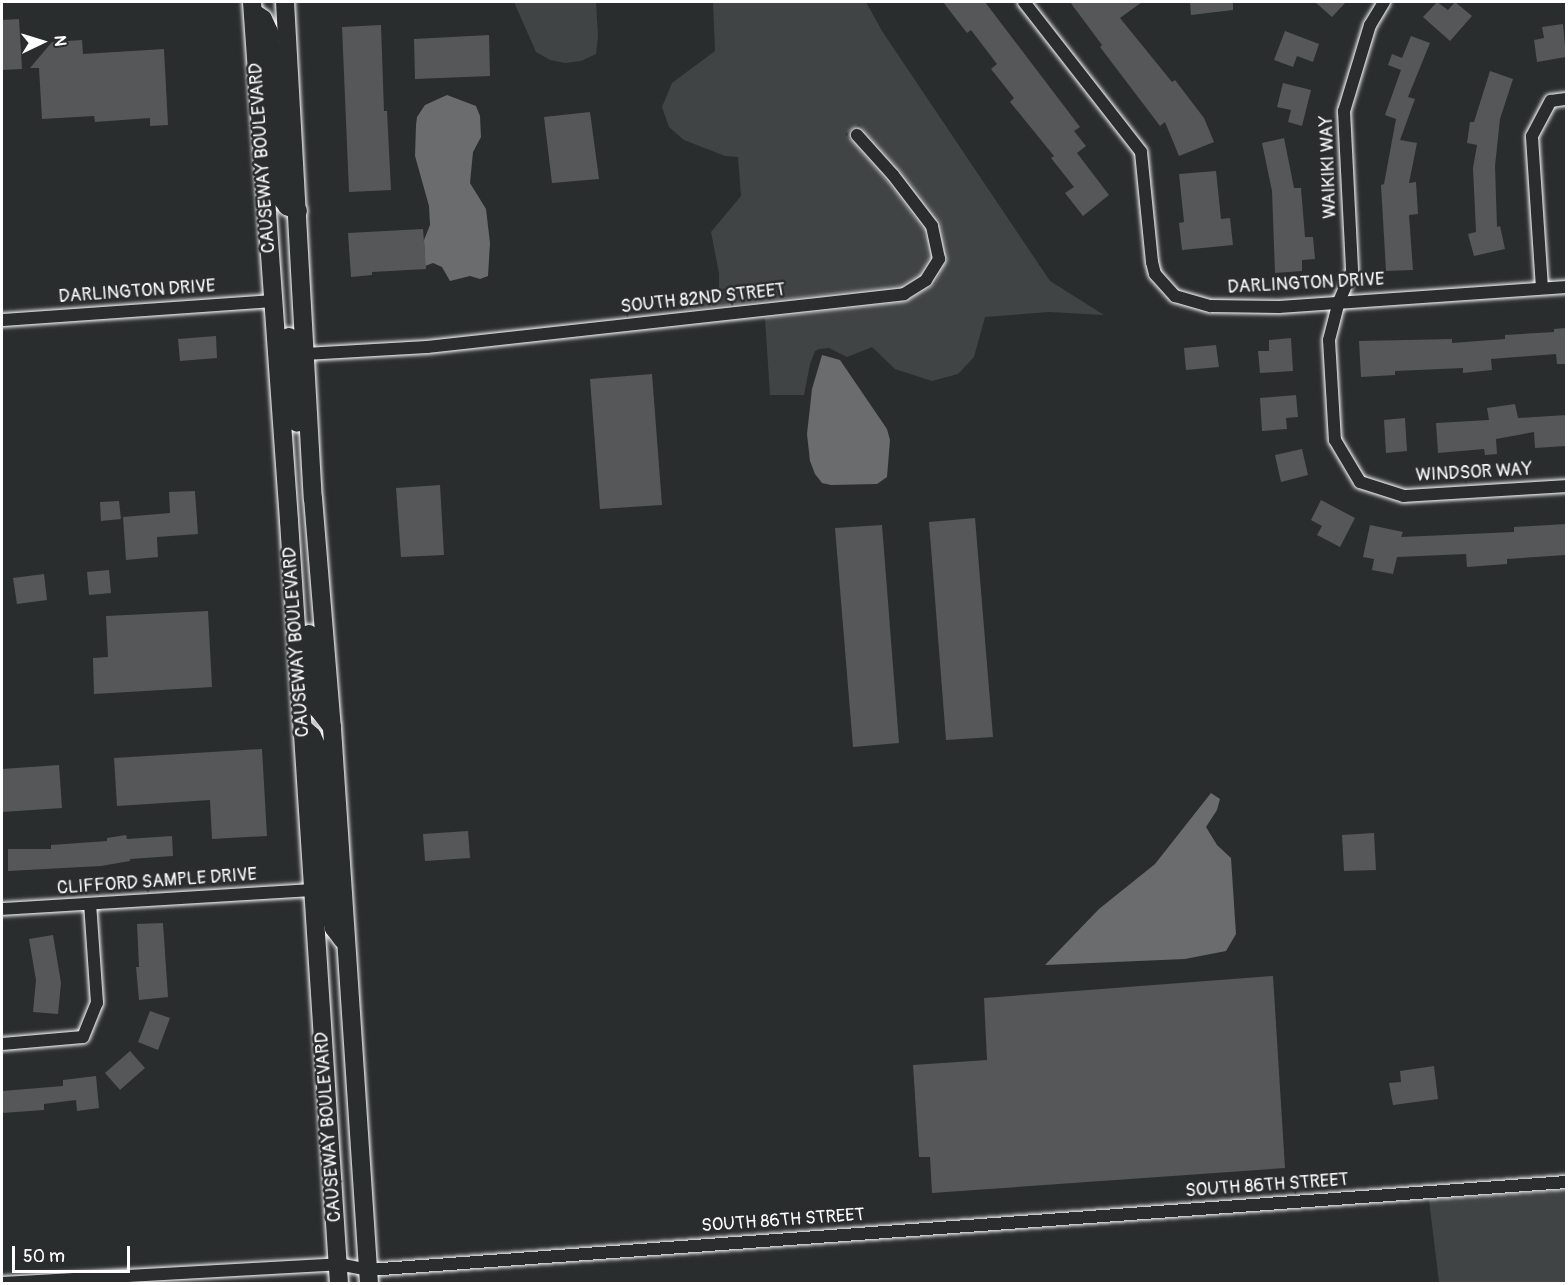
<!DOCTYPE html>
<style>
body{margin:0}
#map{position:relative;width:1568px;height:1285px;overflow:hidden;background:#2a2d2e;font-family:Pangolin,sans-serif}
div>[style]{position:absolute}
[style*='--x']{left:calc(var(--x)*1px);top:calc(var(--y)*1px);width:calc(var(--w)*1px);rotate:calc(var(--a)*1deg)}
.green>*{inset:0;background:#414445}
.water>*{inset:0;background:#6a6c6d}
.building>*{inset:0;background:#555758}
.roads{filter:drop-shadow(0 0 2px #fff) drop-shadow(0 0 2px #fff)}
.minor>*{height:12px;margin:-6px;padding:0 6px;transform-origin:6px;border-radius:6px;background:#2a2d2e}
.secondary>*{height:18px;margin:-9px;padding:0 9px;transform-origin:9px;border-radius:9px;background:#2a2d2e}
span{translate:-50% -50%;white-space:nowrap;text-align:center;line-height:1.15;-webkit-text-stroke:5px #2a2d2e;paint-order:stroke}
.street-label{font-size:18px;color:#fff}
.frame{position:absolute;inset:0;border:3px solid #fff;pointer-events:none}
.north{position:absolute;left:12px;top:12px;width:60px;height:60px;-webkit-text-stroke:4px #2a2d2e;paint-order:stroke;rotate:86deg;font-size:16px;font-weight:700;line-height:24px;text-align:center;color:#fff}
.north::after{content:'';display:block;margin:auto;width:21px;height:27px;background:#fff;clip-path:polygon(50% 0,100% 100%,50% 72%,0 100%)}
.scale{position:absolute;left:12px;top:1246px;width:118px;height:27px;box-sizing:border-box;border:3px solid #fff;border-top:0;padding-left:8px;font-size:18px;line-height:21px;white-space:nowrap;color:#fff;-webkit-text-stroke:4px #2a2d2e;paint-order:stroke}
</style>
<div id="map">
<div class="green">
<i style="clip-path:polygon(514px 2px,596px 2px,598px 36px,596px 54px,581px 61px,565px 63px,550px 60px,536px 52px)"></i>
<i style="clip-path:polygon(713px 2px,866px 2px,882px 31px,1050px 281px,1104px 315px,1049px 312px,985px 317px,974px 357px,958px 374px,932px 381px,895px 369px,872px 347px,847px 357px,829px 348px,819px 349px,815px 351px,810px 364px,804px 395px,770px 395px,765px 318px,905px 302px,935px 284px,948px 257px,940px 221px,901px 171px,859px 124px,845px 134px,886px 180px,923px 229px,929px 258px,919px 275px,900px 286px,684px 310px,686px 302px,719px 293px,719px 273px,711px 232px,741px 196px,738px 157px,725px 156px,684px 140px,669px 127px,662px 107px,672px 83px,715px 51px)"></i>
<i style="clip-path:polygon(1566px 1190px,1566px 1283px,1439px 1282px,1429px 1200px)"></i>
</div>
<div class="water">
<i style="clip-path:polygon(447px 95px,476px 106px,480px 116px,481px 137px,473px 152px,470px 183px,486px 209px,490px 243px,488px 276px,480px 279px,470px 276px,450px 281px,442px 267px,433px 263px,425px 266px,424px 240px,430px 225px,429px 206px,415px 156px,416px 125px,417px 117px,425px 105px)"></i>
<i style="clip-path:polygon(822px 355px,840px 360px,887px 429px,890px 440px,887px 477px,877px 484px,831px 485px,822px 483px,815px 474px,810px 461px,807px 434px,812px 389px)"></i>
<i style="clip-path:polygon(1211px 793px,1220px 799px,1217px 810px,1206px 827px,1217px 845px,1231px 858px,1236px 934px,1226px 951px,1185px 959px,1045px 965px,1099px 909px,1155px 864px)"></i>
</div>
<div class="building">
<i style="clip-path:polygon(943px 2px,985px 2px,1080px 127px,1074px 131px,1086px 146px,1077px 153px,1109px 195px,1083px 216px,1065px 193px,1074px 187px,1051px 158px,1054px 156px,1010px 102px,1014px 98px,991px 69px,997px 64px,971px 30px,967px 33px)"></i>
<i style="clip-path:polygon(1070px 2px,1142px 2px,1120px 18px,1172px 82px,1175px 80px,1204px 118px,1214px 142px,1179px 156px,1165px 122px,1160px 126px,1100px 47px,1102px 45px)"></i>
<i style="clip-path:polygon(1190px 2px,1233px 2px,1233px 10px,1191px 15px)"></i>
<i style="clip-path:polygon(1315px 2px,1346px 2px,1332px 17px)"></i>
<i style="clip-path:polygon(1437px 2px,1448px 10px,1455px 2px,1472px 16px,1450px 41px,1423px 17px)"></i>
<i style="clip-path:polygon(19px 19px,22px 69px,2px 70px,2px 20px)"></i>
<i style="clip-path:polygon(1563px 24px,1566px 57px,1537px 62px,1534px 40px,1544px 38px,1542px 27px)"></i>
<i style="clip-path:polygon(381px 25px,384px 111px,387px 111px,391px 190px,349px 192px,342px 27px)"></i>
<i style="clip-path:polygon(1285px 31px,1319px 44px,1313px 62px,1297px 56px,1293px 67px,1274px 60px)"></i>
<i style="clip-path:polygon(489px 35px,490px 76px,415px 79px,414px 39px)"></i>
<i style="clip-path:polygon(1411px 36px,1430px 43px,1408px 97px,1415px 99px,1400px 140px,1417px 143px,1409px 183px,1416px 182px,1418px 214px,1409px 215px,1413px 270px,1386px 271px,1381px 185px,1384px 184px,1396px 119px,1385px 115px,1401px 70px,1388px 65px,1392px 54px,1402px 58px)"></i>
<i style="clip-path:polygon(82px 40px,83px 54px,164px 49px,168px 125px,150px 126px,150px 118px,95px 122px,94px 116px,42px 119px,39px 68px,30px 68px,52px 42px)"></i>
<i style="clip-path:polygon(1490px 71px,1513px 79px,1500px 119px,1495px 166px,1497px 227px,1500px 226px,1505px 249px,1474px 256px,1468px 234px,1476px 232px,1473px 168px,1477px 145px,1467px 143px,1470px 122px,1474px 122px)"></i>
<i style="clip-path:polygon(1283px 83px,1311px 90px,1302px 126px,1288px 122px,1291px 110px,1277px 107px)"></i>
<i style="clip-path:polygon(590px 112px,599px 179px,552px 183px,544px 117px)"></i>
<i style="clip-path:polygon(1284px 138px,1294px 188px,1301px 188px,1305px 237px,1313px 237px,1315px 259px,1302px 260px,1302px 271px,1275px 273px,1272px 191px,1262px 143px)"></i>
<i style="clip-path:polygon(1216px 171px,1221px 219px,1230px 218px,1233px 245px,1182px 250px,1179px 223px,1184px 222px,1179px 174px)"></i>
<i style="clip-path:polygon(423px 229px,426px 269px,372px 272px,372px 275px,351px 277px,348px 233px)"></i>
<i style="clip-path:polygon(1566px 328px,1566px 364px,1557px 364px,1556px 354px,1491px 359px,1492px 370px,1463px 373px,1463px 368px,1395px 371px,1395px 375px,1361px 377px,1359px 341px,1452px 339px,1452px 343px,1505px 339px,1505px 335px,1554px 332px,1554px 329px)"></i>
<i style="clip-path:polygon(216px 336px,217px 358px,180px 361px,178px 339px)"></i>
<i style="clip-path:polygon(1291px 338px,1293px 371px,1260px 373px,1258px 351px,1269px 351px,1269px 340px)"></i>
<i style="clip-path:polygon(1216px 345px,1219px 367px,1186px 370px,1184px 348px)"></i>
<i style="clip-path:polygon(652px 374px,662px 505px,600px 509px,590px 379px)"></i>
<i style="clip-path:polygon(1296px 395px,1298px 417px,1286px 418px,1287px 429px,1262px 431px,1260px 398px)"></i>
<i style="clip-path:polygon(1515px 404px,1518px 418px,1566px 415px,1566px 446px,1535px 448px,1534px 432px,1496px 439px,1497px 454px,1485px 455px,1484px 449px,1438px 453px,1436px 423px,1489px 420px,1487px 408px)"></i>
<i style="clip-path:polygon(1405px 418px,1407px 451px,1386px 453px,1384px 420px)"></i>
<i style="clip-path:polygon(1302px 449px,1308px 475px,1281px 482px,1275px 455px)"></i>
<i style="clip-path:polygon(440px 485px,444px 555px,401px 557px,396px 488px)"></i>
<i style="clip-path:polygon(195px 491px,198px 534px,157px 537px,158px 557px,126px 560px,123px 517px,170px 513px,169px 492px)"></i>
<i style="clip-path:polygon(1321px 500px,1355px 518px,1340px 547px,1317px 535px,1322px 526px,1311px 520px)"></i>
<i style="clip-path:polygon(119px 501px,121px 519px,101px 521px,100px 502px)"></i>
<i style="clip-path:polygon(975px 518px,993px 737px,946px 740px,929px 522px)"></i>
<i style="clip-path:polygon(1566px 524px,1566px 555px,1507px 559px,1507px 564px,1467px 567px,1466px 554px,1397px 557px,1393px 574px,1372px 570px,1374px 559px,1363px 557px,1370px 525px,1403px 532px,1401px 537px,1514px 532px,1514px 527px)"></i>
<i style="clip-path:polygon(882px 525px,899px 743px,853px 747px,835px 528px)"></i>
<i style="clip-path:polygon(109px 570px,111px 593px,89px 595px,87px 572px)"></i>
<i style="clip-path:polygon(44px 574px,47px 600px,17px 604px,13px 578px)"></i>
<i style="clip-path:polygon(208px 611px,212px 687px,94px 694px,93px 658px,108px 657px,106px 616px)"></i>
<i style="clip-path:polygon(262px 749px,267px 836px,212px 839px,210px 800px,117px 806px,114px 758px)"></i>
<i style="clip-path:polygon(59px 765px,62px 808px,2px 812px,2px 769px)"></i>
<i style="clip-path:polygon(468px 831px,470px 858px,425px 861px,423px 834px)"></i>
<i style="clip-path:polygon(1374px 833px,1376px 870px,1344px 871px,1342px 835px)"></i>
<i style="clip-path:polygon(126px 835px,127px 839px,172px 836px,173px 856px,130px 859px,130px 861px,101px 866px,8px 871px,8px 849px,51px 849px,51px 845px,107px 841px,107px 838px)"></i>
<i style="clip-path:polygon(163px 923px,168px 997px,139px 1000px,136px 967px,139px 967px,137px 924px)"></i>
<i style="clip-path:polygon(53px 935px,61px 983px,58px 1014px,33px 1012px,36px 980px,29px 939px)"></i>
<i style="clip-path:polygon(1273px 976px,1285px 1168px,932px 1193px,930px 1157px,919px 1157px,913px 1065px,987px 1060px,984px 998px)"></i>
<i style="clip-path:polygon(150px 1011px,170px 1018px,158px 1050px,138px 1042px)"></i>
<i style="clip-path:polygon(130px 1051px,145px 1068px,120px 1090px,105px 1073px)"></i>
<i style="clip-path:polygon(1434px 1066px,1438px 1099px,1393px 1105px,1389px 1083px,1401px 1082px,1400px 1071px)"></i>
<i style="clip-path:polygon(96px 1076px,99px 1108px,77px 1111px,76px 1100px,44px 1104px,44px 1110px,2px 1113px,2px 1091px,63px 1086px,63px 1080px)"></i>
</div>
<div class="roads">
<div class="minor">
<i style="--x:1024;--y:2;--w:190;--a:52"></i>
<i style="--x:1141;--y:152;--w:111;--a:84.3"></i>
<i style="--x:1152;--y:262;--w:12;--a:76"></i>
<i style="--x:1155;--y:274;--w:30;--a:48"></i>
<i style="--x:1175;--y:296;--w:37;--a:16"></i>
<i style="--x:1211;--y:306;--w:68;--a:0.8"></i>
<i style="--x:1279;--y:307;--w:288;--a:-4"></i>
<i style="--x:1384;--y:2;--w:27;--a:121"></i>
<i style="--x:1370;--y:25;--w:90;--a:106.8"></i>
<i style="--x:1344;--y:111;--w:160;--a:87.1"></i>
<i style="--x:1352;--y:271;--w:33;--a:113"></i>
<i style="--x:1339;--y:301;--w:40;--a:104.4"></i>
<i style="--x:1329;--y:340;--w:100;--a:86.6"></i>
<i style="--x:1335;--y:440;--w:49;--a:59.2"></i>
<i style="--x:1360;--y:482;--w:46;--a:17.7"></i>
<i style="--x:1404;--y:496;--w:162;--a:-3.5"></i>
<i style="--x:1542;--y:288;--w:152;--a:-93.8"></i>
<i style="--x:1532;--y:136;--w:40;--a:-62"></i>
<i style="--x:1551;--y:101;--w:15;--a:-8"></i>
<i style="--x:2;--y:320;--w:273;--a:-4"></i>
<i style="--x:305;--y:354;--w:122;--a:-3.3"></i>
<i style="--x:427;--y:347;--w:480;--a:-6.3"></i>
<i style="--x:904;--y:294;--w:26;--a:-32"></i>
<i style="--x:926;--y:280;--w:25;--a:-58"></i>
<i style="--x:939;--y:259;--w:34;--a:-102"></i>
<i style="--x:932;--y:226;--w:64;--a:-127.4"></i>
<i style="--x:893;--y:175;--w:54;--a:-132"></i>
<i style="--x:2;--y:909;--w:313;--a:-3.5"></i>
<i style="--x:2;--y:1044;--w:81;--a:-4.9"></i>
<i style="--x:83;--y:1037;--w:37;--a:-68"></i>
<i style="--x:97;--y:1003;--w:99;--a:-94"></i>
<i style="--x:2;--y:1283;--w:337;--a:-3.2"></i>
<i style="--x:338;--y:1264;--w:31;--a:11"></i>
<i style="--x:368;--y:1270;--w:1201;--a:-4.2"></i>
</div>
<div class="secondary">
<i style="--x:252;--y:2;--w:520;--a:85.92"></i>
<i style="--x:289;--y:521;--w:765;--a:86.25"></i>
<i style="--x:285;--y:2;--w:497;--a:86.8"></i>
<i style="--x:313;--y:498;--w:231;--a:85.3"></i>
<i style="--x:332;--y:728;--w:557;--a:86.19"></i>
<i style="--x:253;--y:12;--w:12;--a:35"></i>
<i style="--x:263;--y:19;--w:14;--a:65"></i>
<i style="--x:269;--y:32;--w:168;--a:85.5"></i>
<i style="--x:282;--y:199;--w:9;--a:54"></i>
<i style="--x:287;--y:206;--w:12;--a:24"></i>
<i style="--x:289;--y:337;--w:86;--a:84.7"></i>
<i style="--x:309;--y:634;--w:63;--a:85.5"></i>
<i style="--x:314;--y:697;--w:13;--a:72"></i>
<i style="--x:318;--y:709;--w:23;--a:52"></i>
<i style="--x:303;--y:728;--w:12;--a:42"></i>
<i style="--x:312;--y:736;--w:12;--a:66"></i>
<i style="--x:317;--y:747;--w:149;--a:86.2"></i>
<i style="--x:327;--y:896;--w:33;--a:78"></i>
<i style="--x:334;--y:928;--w:15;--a:53"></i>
</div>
</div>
<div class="street-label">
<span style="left:263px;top:158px;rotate:-94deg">CAUSEWAY BOULEVARD</span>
<span style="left:1329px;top:167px;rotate:-92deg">WAIKIKI WAY</span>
<span style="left:1306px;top:284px;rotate:-3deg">DARLINGTON DRIVE</span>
<span style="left:137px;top:292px;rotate:-4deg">DARLINGTON DRIVE</span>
<span style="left:703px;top:299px;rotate:-6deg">SOUTH 82ND STREET</span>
<span style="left:1474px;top:473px;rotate:-3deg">WINDSOR WAY</span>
<span style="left:297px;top:642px;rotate:-94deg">CAUSEWAY BOULEVARD</span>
<span style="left:157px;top:882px;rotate:-4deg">CLIFFORD SAMPLE DRIVE</span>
<span style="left:329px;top:1127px;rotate:-94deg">CAUSEWAY BOULEVARD</span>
<span style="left:1267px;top:1186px;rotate:-4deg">SOUTH 86TH STREET</span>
<span style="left:783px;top:1221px;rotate:-4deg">SOUTH 86TH STREET</span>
</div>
<div class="frame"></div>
<div class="north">N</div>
<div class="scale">50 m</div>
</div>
